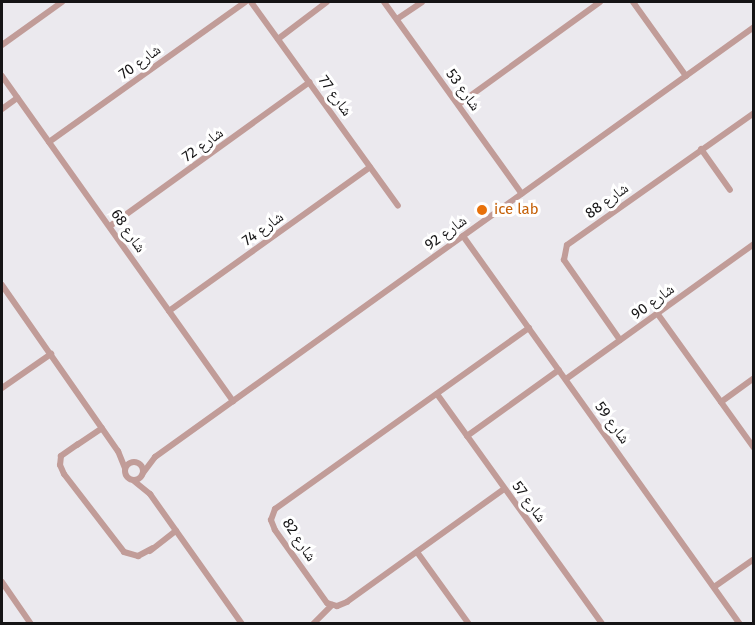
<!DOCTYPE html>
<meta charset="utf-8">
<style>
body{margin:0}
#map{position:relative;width:755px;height:625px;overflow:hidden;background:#ebe9ee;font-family:"Fira Sans","Noto Naskh Arabic",sans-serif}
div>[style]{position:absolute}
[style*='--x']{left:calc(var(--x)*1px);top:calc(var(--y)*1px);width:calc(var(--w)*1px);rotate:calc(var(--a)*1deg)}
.street>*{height:6px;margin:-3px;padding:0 3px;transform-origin:3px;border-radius:3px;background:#c19c98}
.street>.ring{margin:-3px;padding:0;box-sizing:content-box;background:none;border:6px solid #c19c98;border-radius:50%}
.dots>*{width:16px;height:16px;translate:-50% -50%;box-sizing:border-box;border:3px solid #fff;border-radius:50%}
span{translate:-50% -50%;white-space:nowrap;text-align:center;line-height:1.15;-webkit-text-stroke:6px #fff;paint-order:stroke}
.street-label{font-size:15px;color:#151415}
.food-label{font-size:15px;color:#c56008}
.left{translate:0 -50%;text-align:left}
.frame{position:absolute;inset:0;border:3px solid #151415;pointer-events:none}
</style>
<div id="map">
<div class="street">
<i style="--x:251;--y:2;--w:251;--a:54.2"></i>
<i style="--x:384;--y:2;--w:236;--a:54.3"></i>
<i style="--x:633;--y:2;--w:91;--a:54.4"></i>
<i style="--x:397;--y:19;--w:30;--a:-34"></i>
<i style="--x:278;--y:39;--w:61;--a:-37.1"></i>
<i style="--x:2;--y:45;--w:74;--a:-35.6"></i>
<i style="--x:2;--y:76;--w:399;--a:54.6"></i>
<i style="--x:459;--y:104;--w:174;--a:-35.9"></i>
<i style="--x:2;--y:109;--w:19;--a:-36"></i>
<i style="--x:49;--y:142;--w:241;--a:-35.5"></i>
<i style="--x:701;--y:149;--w:50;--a:54.7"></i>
<i style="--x:110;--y:226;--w:246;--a:-35.8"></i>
<i style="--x:463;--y:236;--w:477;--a:54.5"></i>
<i style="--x:2;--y:285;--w:203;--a:55.1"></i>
<i style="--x:118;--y:451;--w:18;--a:68"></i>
<i style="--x:169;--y:311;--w:247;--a:-35.6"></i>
<i style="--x:657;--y:313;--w:166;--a:54.3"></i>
<i style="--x:620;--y:340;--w:98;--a:-125"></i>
<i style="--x:564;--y:260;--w:15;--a:-79"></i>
<i style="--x:567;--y:245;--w:229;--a:-35.2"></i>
<i style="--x:566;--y:379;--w:231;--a:-35.7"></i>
<i style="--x:2;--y:388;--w:60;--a:-34.8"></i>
<i style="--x:437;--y:394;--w:283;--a:54.3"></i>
<i style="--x:721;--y:402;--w:41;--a:-36"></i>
<i style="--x:467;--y:436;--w:113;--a:-35.7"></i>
<i style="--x:78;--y:444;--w:21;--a:145"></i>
<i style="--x:61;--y:456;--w:9;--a:96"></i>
<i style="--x:60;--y:465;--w:10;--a:66"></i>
<i style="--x:64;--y:474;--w:98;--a:52.4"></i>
<i style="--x:124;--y:552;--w:15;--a:16"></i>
<i style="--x:138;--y:556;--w:17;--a:-28"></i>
<i style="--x:77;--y:445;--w:30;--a:-34"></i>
<i class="ring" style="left:125px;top:462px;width:12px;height:12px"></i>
<i style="--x:143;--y:473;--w:20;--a:-53"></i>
<i style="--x:155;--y:457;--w:737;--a:-35.67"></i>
<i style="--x:134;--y:481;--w:21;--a:39"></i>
<i style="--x:150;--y:494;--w:159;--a:54.7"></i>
<i style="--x:504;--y:489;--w:193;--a:144.3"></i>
<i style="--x:347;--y:602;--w:11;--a:158"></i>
<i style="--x:337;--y:606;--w:10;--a:-163"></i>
<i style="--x:327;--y:603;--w:90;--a:-125.5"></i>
<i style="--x:275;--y:530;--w:11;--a:-112"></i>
<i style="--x:271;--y:520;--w:12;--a:-70"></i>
<i style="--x:275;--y:509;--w:312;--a:-35.5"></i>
<i style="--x:150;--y:551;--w:33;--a:-38"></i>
<i style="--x:417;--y:552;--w:89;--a:54.2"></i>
<i style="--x:2;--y:582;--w:51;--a:55.4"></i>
<i style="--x:714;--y:587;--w:49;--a:-35"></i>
<i style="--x:313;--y:624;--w:27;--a:-45"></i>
</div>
<div class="dots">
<i style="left:482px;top:210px;background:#e8710a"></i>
</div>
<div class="street-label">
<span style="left:140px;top:62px;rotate:-36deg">شارع 70</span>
<span style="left:463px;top:90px;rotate:54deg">شارع 53</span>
<span style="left:335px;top:96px;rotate:54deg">شارع 77</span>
<span style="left:203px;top:145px;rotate:-36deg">شارع 72</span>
<span style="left:607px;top:201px;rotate:-36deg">شارع 88</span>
<span style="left:263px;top:229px;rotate:-36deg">شارع 74</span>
<span style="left:128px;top:231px;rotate:55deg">شارع 68</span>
<span style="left:446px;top:233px;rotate:-36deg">شارع 92</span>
<span style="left:653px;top:302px;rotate:-36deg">شارع 90</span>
<span style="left:612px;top:423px;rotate:54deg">شارع 59</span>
<span style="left:529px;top:502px;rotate:54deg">شارع 57</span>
<span style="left:299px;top:540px;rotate:56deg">شارع 82</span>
</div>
<div class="food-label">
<span class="left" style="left:494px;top:210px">ice lab</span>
</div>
<div class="frame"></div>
</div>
